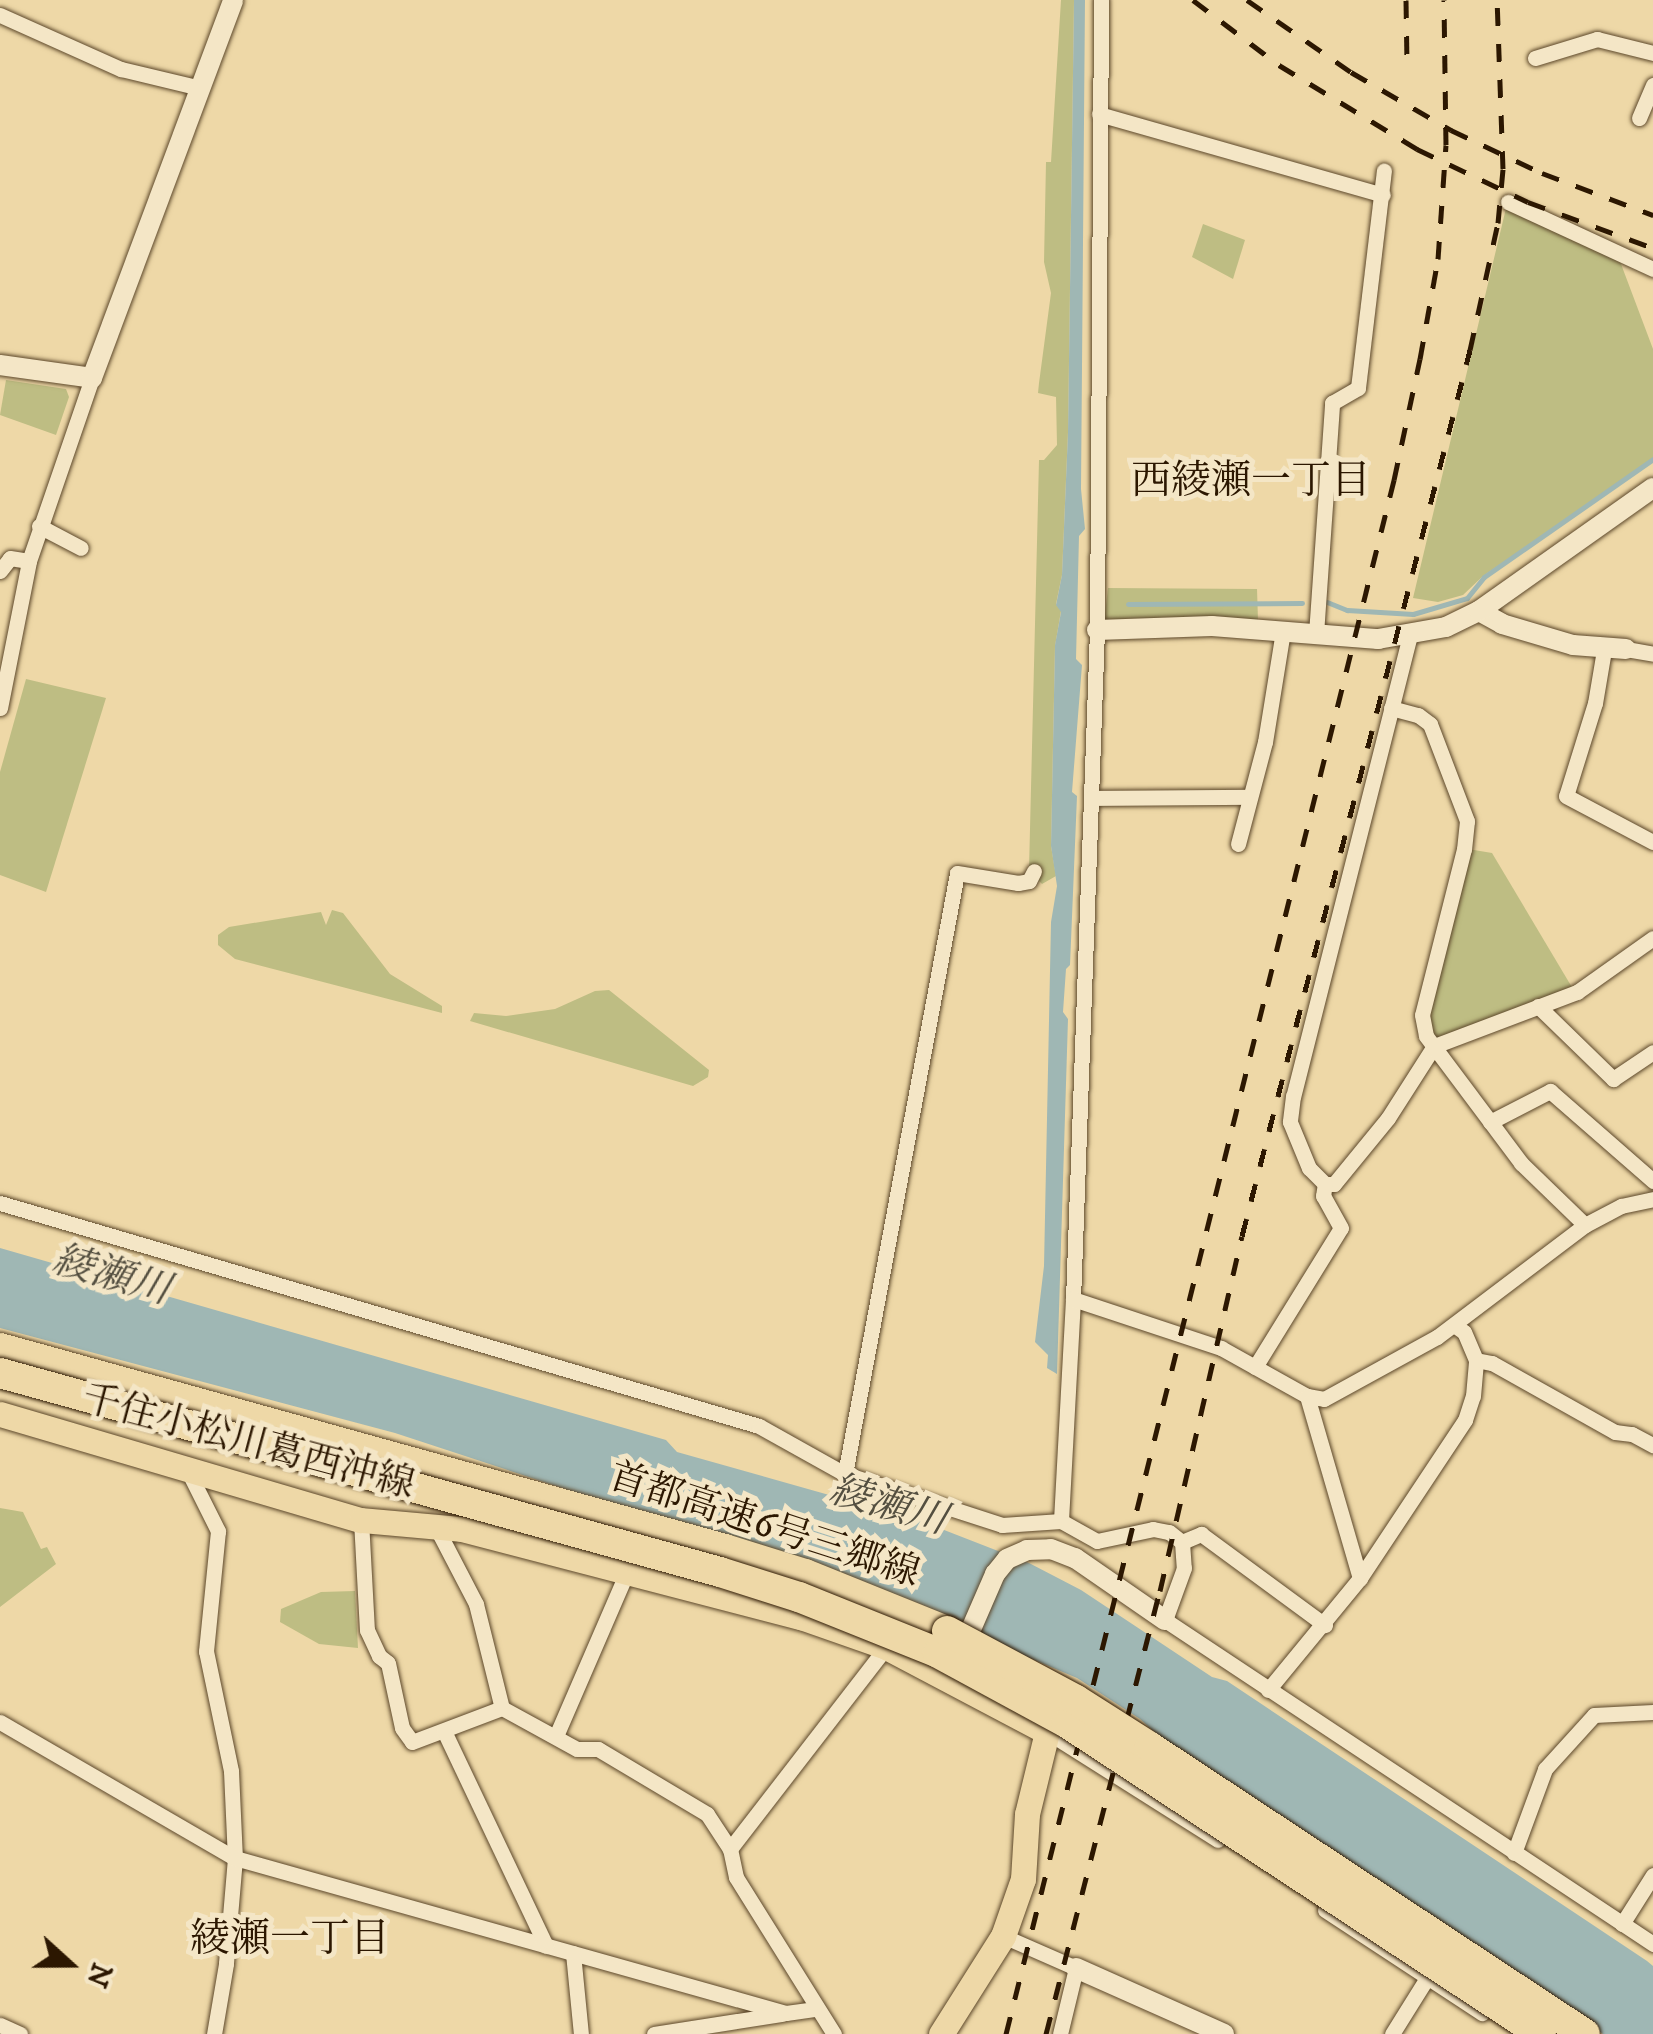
<!DOCTYPE html>
<meta charset="utf-8">
<style>
body{margin:0}
#map{position:relative;width:1653px;height:2034px;overflow:hidden;background:#eed8a7;font-family:"IM FELL DW Pica","Noto Serif JP",serif}
div>[style]{position:absolute}
[style*='--x']{left:calc(var(--x)*1px);top:calc(var(--y)*1px);width:calc(var(--w)*1px);rotate:calc(var(--a)*1deg)}
.green>*{inset:0;background:#bebd83}
.water>*{inset:0;background:#9fb7b4}
.stream>*{height:5px;margin:-2.5px;padding:0 2.5px;transform-origin:2.5px;border-radius:2.5px;background:#9fb7b4}
.roads{filter:drop-shadow(0 0 2px #5c472a) drop-shadow(0 0 2px #5c472a)}
.minor>*{height:15px;margin:-7.5px;padding:0 7.5px;transform-origin:7.5px;border-radius:7.5px;background:#f4e6c6}
.tertiary>*{height:20px;margin:-10px;padding:0 10px;transform-origin:10px;border-radius:10px;background:#f4e6c6}
.primary>*{height:25px;margin:-12.5px;padding:0 12.5px;transform-origin:12.5px;border-radius:12.5px;background:#eed8a7}
.motorway>*{height:30px;margin:-15px;padding:0 15px;transform-origin:15px;border-radius:15px;background:#eed8a7}
.rail>*{height:5px;margin-top:-2.5px;transform-origin:0;background:repeating-linear-gradient(90deg,#2c1701 0 18px,transparent 0 36px)}
.bridges{filter:drop-shadow(0 0 2px #2c1701) drop-shadow(0 0 2px #2c1701)}
.motorway-bridge>*{height:30px;margin:-15px;padding:0 15px;transform-origin:15px;border-radius:15px;background:#eed8a7}
span{translate:-50% -50%;white-space:nowrap;text-align:center;line-height:1.15;-webkit-text-stroke:10px #f4e6c6;paint-order:stroke}
.street-label{font-size:38px;color:#2c1701}
.neighbourhood-label{font-size:40px;color:#2c1701}
.water-label{font-size:40px;color:#544f40;font-style:italic}
.north{position:absolute;left:20px;top:1914px;width:100px;height:100px;-webkit-text-stroke:8px #f4e6c6;paint-order:stroke;rotate:111deg;font-size:28px;font-weight:700;line-height:40px;text-align:center;color:#2c1701}
.north::after{content:'';display:block;margin:auto;width:35px;height:45px;background:#2c1701;clip-path:polygon(50% 0,100% 100%,50% 72%,0 100%)}
</style>
<div id="map">
<div class="green">
<i style="clip-path:polygon(1061px 0,1074px 0,1068px 432px,1062px 575px,1056px 604px,1061px 611px,1055px 646px,1051px 846px,1056px 876px,1042px 884px,1029px 870px,1039px 460px,1044px 460px,1057px 445px,1056px 397px,1038px 393px,1039px 383px,1051px 293px,1044px 262px,1046px 162px,1051px 162px)"></i>
<i style="clip-path:polygon(1507px 204px,1618px 256px,1653px 349px,1653px 459px,1483px 576px,1463px 595px,1438px 602px,1413px 598px)"></i>
<i style="clip-path:polygon(1203px 224px,1245px 240px,1233px 279px,1192px 257px)"></i>
<i style="clip-path:polygon(6px 380px,66px 389px,69px 397px,56px 435px,0 415px)"></i>
<i style="clip-path:polygon(1108px 588px,1257px 589px,1258px 621px,1104px 622px)"></i>
<i style="clip-path:polygon(26px 679px,106px 698px,46px 892px,0 875px,0 772px)"></i>
<i style="clip-path:polygon(1468px 849px,1492px 853px,1573px 989px,1433px 1039px,1425px 1014px)"></i>
<i style="clip-path:polygon(332px 910px,343px 913px,390px 974px,442px 1006px,442px 1013px,235px 959px,218px 945px,218px 935px,229px 927px,321px 912px,326px 925px)"></i>
<i style="clip-path:polygon(609px 990px,709px 1070px,708px 1077px,693px 1086px,470px 1021px,474px 1013px,506px 1016px,555px 1009px,595px 991px)"></i>
<i style="clip-path:polygon(0 1508px,23px 1512px,41px 1549px,47px 1547px,56px 1564px,0 1607px)"></i>
<i style="clip-path:polygon(355px 1591px,358px 1648px,319px 1644px,280px 1622px,281px 1609px,321px 1592px)"></i>
</div>
<div class="water">
<i style="clip-path:polygon(1074px 0,1085px 0,1081px 489px,1085px 529px,1079px 536px,1076px 659px,1082px 665px,1072px 792px,1077px 796px,1070px 965px,1066px 969px,1063px 1012px,1068px 1019px,1057px 1374px,1047px 1368px,1048px 1355px,1035px 1342px,1044px 1266px,1051px 922px,1057px 886px,1051px 846px,1055px 645px,1061px 612px,1056px 605px,1062px 575px,1068px 432px)"></i>
<i style="clip-path:polygon(0 1248px,666px 1440px,677px 1452px,921px 1521px,1029px 1563px,1081px 1590px,1212px 1677px,1227px 1681px,1647px 1961px,1653px 1966px,1653px 2034px,1603px 2034px,1171px 1747px,1140px 1719px,1077px 1678px,851px 1583px,395px 1433px,0 1328px)"></i>
</div>
<div class="stream">
<i style="--x:1327;--y:602;--w:22;--a:22"></i>
<i style="--x:1347;--y:610;--w:66;--a:3.5"></i>
<i style="--x:1413;--y:614;--w:56;--a:-16.5"></i>
<i style="--x:1467;--y:598;--w:27;--a:-51"></i>
<i style="--x:1484;--y:577;--w:206;--a:-34.9"></i>
<i style="--x:1128;--y:604;--w:174;--a:-0.3"></i>
</div>
<div class="roads">
<div class="minor">
<i style="--x:1101;--y:0;--w:630;--a:90.36"></i>
<i style="--x:1097;--y:630;--w:669;--a:92.05"></i>
<i style="--x:1073;--y:1299;--w:222;--a:93.1"></i>
<i style="--x:1061;--y:1521;--w:41;--a:29.1"></i>
<i style="--x:1097;--y:1541;--w:57;--a:-12.1"></i>
<i style="--x:1153;--y:1529;--w:16;--a:11"></i>
<i style="--x:1169;--y:1532;--w:16;--a:38"></i>
<i style="--x:1182;--y:1542;--w:26;--a:86"></i>
<i style="--x:1184;--y:1568;--w:55;--a:110.1"></i>
<i style="--x:1165;--y:1620;--w:586;--a:33.58"></i>
<i style="--x:0;--y:15;--w:133;--a:24.1"></i>
<i style="--x:121;--y:69;--w:81;--a:13.5"></i>
<i style="--x:1535;--y:58;--w:65;--a:-17"></i>
<i style="--x:1597;--y:39;--w:58;--a:14"></i>
<i style="--x:1099;--y:114;--w:295;--a:15.9"></i>
<i style="--x:1639;--y:118;--w:36;--a:-67"></i>
<i style="--x:1508;--y:202;--w:160;--a:24.8"></i>
<i style="--x:39;--y:526;--w:47;--a:27.6"></i>
<i style="--x:0;--y:571;--w:16;--a:-52"></i>
<i style="--x:10;--y:558;--w:19;--a:9"></i>
<i style="--x:1316;--y:634;--w:232;--a:-86"></i>
<i style="--x:1332;--y:403;--w:30;--a:-30"></i>
<i style="--x:1358;--y:388;--w:219;--a:-83.2"></i>
<i style="--x:1410;--y:635;--w:476;--a:104.2"></i>
<i style="--x:1293;--y:1096;--w:26;--a:97"></i>
<i style="--x:1290;--y:1122;--w:50;--a:67.6"></i>
<i style="--x:1309;--y:1168;--w:23;--a:45"></i>
<i style="--x:1325;--y:1184;--w:9;--a:0"></i>
<i style="--x:1334;--y:1184;--w:85;--a:-50.7"></i>
<i style="--x:1388;--y:1118;--w:85;--a:-57.4"></i>
<i style="--x:1434;--y:1046;--w:153;--a:-20.7"></i>
<i style="--x:1577;--y:992;--w:93;--a:-35.4"></i>
<i style="--x:1626;--y:649;--w:27;--a:10"></i>
<i style="--x:1604;--y:650;--w:54;--a:99.6"></i>
<i style="--x:1595;--y:703;--w:97;--a:107.3"></i>
<i style="--x:1566;--y:796;--w:98;--a:27.9"></i>
<i style="--x:0;--y:708;--w:150;--a:-78.8"></i>
<i style="--x:29;--y:561;--w:194;--a:-71"></i>
<i style="--x:1391;--y:708;--w:28;--a:15"></i>
<i style="--x:1418;--y:715;--w:15;--a:37"></i>
<i style="--x:1430;--y:724;--w:104;--a:69.1"></i>
<i style="--x:1467;--y:821;--w:28;--a:96"></i>
<i style="--x:1464;--y:849;--w:171;--a:104.2"></i>
<i style="--x:1422;--y:1015;--w:21;--a:79"></i>
<i style="--x:1426;--y:1036;--w:159;--a:53.2"></i>
<i style="--x:1521;--y:1163;--w:89;--a:44.1"></i>
<i style="--x:1092;--y:798;--w:157;--a:-0.4"></i>
<i style="--x:1238;--y:844;--w:106;--a:-75.2"></i>
<i style="--x:1265;--y:742;--w:112;--a:-80.8"></i>
<i style="--x:1538;--y:1006;--w:105;--a:44.2"></i>
<i style="--x:1613;--y:1079;--w:48;--a:-34"></i>
<i style="--x:1490;--y:1122;--w:68;--a:-27.3"></i>
<i style="--x:1550;--y:1091;--w:137;--a:41.1"></i>
<i style="--x:0;--y:1203;--w:791;--a:16.37"></i>
<i style="--x:759;--y:1426;--w:98;--a:29.2"></i>
<i style="--x:845;--y:1474;--w:165;--a:18"></i>
<i style="--x:1002;--y:1525;--w:59;--a:-3.9"></i>
<i style="--x:1073;--y:1299;--w:156;--a:18.3"></i>
<i style="--x:1221;--y:1348;--w:98;--a:29.2"></i>
<i style="--x:1307;--y:1396;--w:17;--a:10"></i>
<i style="--x:1324;--y:1399;--w:129;--a:-28.8"></i>
<i style="--x:1437;--y:1337;--w:186;--a:-37.1"></i>
<i style="--x:1585;--y:1225;--w:41;--a:-27.8"></i>
<i style="--x:1621;--y:1206;--w:33;--a:-12"></i>
<i style="--x:1476;--y:1360;--w:16;--a:11"></i>
<i style="--x:1492;--y:1363;--w:141;--a:29.3"></i>
<i style="--x:1615;--y:1432;--w:17;--a:7"></i>
<i style="--x:1632;--y:1434;--w:24;--a:28"></i>
<i style="--x:1255;--y:1367;--w:163;--a:-58.3"></i>
<i style="--x:1341;--y:1228;--w:37;--a:-119"></i>
<i style="--x:1323;--y:1196;--w:12;--a:-81"></i>
<i style="--x:1307;--y:1396;--w:190;--a:73.8"></i>
<i style="--x:186;--y:1467;--w:72;--a:63.4"></i>
<i style="--x:218;--y:1531;--w:121;--a:95.7"></i>
<i style="--x:206;--y:1651;--w:123;--a:78.2"></i>
<i style="--x:231;--y:1771;--w:87;--a:87.4"></i>
<i style="--x:235;--y:1858;--w:106;--a:94.9"></i>
<i style="--x:226;--y:1964;--w:71;--a:99.7"></i>
<i style="--x:845;--y:1474;--w:611;--a:-79.44"></i>
<i style="--x:957;--y:873;--w:62;--a:9.3"></i>
<i style="--x:1018;--y:883;--w:11;--a:-10"></i>
<i style="--x:1029;--y:881;--w:11;--a:-63"></i>
<i style="--x:361;--y:1520;--w:110;--a:86.9"></i>
<i style="--x:367;--y:1630;--w:29;--a:65"></i>
<i style="--x:379;--y:1656;--w:11;--a:38"></i>
<i style="--x:388;--y:1663;--w:66;--a:77.8"></i>
<i style="--x:402;--y:1728;--w:17;--a:54"></i>
<i style="--x:412;--y:1742;--w:96;--a:-20.7"></i>
<i style="--x:437;--y:1529;--w:85;--a:62.5"></i>
<i style="--x:476;--y:1604;--w:107;--a:76"></i>
<i style="--x:502;--y:1708;--w:85;--a:28.7"></i>
<i style="--x:577;--y:1749;--w:21;--a:0"></i>
<i style="--x:598;--y:1749;--w:127;--a:30.8"></i>
<i style="--x:707;--y:1814;--w:42;--a:56.7"></i>
<i style="--x:1182;--y:1542;--w:21;--a:-23"></i>
<i style="--x:1201;--y:1534;--w:154;--a:36.3"></i>
<i style="--x:1268;--y:1690;--w:145;--a:-50.6"></i>
<i style="--x:1360;--y:1578;--w:190;--a:-56.4"></i>
<i style="--x:1465;--y:1420;--w:25;--a:-72"></i>
<i style="--x:1473;--y:1396;--w:36;--a:-85"></i>
<i style="--x:1476;--y:1360;--w:30;--a:-113"></i>
<i style="--x:1464;--y:1332;--w:12;--a:-145"></i>
<i style="--x:0;--y:1722;--w:272;--a:30.1"></i>
<i style="--x:235;--y:1858;--w:572;--a:15.71"></i>
<i style="--x:786;--y:2013;--w:30;--a:-8"></i>
<i style="--x:444;--y:1731;--w:238;--a:64.6"></i>
<i style="--x:1047;--y:1732;--w:202;--a:32.3"></i>
<i style="--x:556;--y:1736;--w:179;--a:-66.6"></i>
<i style="--x:627;--y:1572;--w:7;--a:-34"></i>
<i style="--x:1514;--y:1853;--w:90;--a:-69.7"></i>
<i style="--x:1545;--y:1769;--w:73;--a:-47.8"></i>
<i style="--x:1594;--y:1715;--w:59;--a:-2.9"></i>
<i style="--x:1325;--y:1910;--w:188;--a:33.3"></i>
<i style="--x:1622;--y:1924;--w:58;--a:-57.7"></i>
<i style="--x:1003;--y:1936;--w:80;--a:23.7"></i>
<i style="--x:1076;--y:1968;--w:68;--a:103.6"></i>
<i style="--x:573;--y:1953;--w:81;--a:84.4"></i>
<i style="--x:0;--y:2025;--w:22;--a:24"></i>
<i style="--x:654;--y:2034;--w:130;--a:-8.9"></i>
<i style="--x:834;--y:2034;--w:185;--a:-122"></i>
<i style="--x:736;--y:1877;--w:29;--a:-102"></i>
<i style="--x:730;--y:1849;--w:255;--a:-52.3"></i>
<i style="--x:1392;--y:2034;--w:66;--a:-58"></i>
</div>
<div class="tertiary">
<i style="--x:0;--y:365;--w:93;--a:8"></i>
<i style="--x:92;--y:378;--w:403;--a:-69.5"></i>
<i style="--x:1479;--y:611;--w:26;--a:29"></i>
<i style="--x:1502;--y:624;--w:74;--a:16.5"></i>
<i style="--x:1573;--y:645;--w:53;--a:4.3"></i>
<i style="--x:1097;--y:630;--w:115;--a:-2"></i>
<i style="--x:1212;--y:626;--w:167;--a:4.5"></i>
<i style="--x:1378;--y:639;--w:69;--a:-10"></i>
<i style="--x:1446;--y:627;--w:37;--a:-26"></i>
<i style="--x:1479;--y:611;--w:213;--a:-35.3"></i>
<i style="--x:962;--y:1650;--w:83;--a:-66.5"></i>
<i style="--x:995;--y:1574;--w:19;--a:-51"></i>
<i style="--x:1007;--y:1559;--w:22;--a:-24"></i>
<i style="--x:1027;--y:1550;--w:24;--a:-2"></i>
<i style="--x:1051;--y:1549;--w:26;--a:21"></i>
<i style="--x:1075;--y:1558;--w:109;--a:34.6"></i>
<i style="--x:1076;--y:1968;--w:162;--a:24"></i>
</div>
<div class="primary">
<i style="--x:0;--y:1414;--w:376;--a:16.4"></i>
<i style="--x:361;--y:1520;--w:101;--a:5.1"></i>
<i style="--x:462;--y:1529;--w:350;--a:14.6"></i>
<i style="--x:801;--y:1617;--w:90;--a:19.4"></i>
<i style="--x:886;--y:1647;--w:182;--a:27.8"></i>
<i style="--x:1047;--y:1732;--w:84;--a:103.7"></i>
<i style="--x:1027;--y:1814;--w:65;--a:93.5"></i>
<i style="--x:1023;--y:1879;--w:60;--a:109.3"></i>
<i style="--x:1003;--y:1936;--w:116;--a:122.3"></i>
</div>
<div class="motorway">
<i style="--x:0;--y:1348;--w:752;--a:15.5"></i>
<i style="--x:725;--y:1549;--w:84;--a:17.4"></i>
<i style="--x:805;--y:1574;--w:153;--a:21.9"></i>
</div>
</div>
<div class="rail">
<i style="--x:1193;--y:0;--w:108;--a:37.1"></i>
<i style="--x:1279;--y:65;--w:162;--a:31.3"></i>
<i style="--x:1417;--y:149;--w:123;--a:25.5"></i>
<i style="--x:1528;--y:202;--w:133;--a:20.2"></i>
<i style="--x:1247;--y:0;--w:126;--a:34.7"></i>
<i style="--x:1351;--y:72;--w:116;--a:30.1"></i>
<i style="--x:1451;--y:130;--w:101;--a:25.3"></i>
<i style="--x:1542;--y:173;--w:119;--a:20.7"></i>
<i style="--x:1406;--y:0;--w:63;--a:89.1"></i>
<i style="--x:1006;--y:2034;--w:1602;--a:-75.98"></i>
<i style="--x:1394;--y:480;--w:124;--a:-77.9"></i>
<i style="--x:1420;--y:359;--w:102;--a:-79.8"></i>
<i style="--x:1438;--y:259;--w:114;--a:-86"></i>
<i style="--x:1446;--y:145;--w:145;--a:-90.8"></i>
<i style="--x:1046;--y:2034;--w:457;--a:-75.6"></i>
<i style="--x:1160;--y:1591;--w:364;--a:-77"></i>
<i style="--x:1242;--y:1236;--w:915;--a:-75.57"></i>
<i style="--x:1470;--y:350;--w:130;--a:-77.6"></i>
<i style="--x:1498;--y:223;--w:54;--a:-84.7"></i>
<i style="--x:1503;--y:169;--w:169;--a:-92"></i>
</div>
<div class="bridges">
<div class="motorway-bridge">
<i style="--x:0;--y:1373;--w:747;--a:15.45"></i>
<i style="--x:720;--y:1572;--w:83;--a:17.6"></i>
<i style="--x:799;--y:1597;--w:150;--a:21.9"></i>
<i style="--x:938;--y:1653;--w:147;--a:28.5"></i>
<i style="--x:1067;--y:1723;--w:567;--a:33.27"></i>
<i style="--x:947;--y:1631;--w:146;--a:28.1"></i>
<i style="--x:1076;--y:1700;--w:88;--a:32.4"></i>
<i style="--x:1150;--y:1747;--w:521;--a:33.42"></i>
</div>
</div>
<div class="street-label">
<span style="left:248px;top:1443px;rotate:15deg">千住小松川葛西沖線</span>
<span style="left:764px;top:1526px;rotate:18deg">首都高速6号三郷線</span>
</div>
<div class="neighbourhood-label">
<span style="left:1251px;top:482px">西綾瀬一丁目</span>
<span style="left:290px;top:1940px">綾瀬一丁目</span>
</div>
<div class="water-label">
<span style="left:111px;top:1276px;rotate:16deg">綾瀬川</span>
<span style="left:888px;top:1506px;rotate:16deg">綾瀬川</span>
</div>
<div class="north">N</div>
</div>
